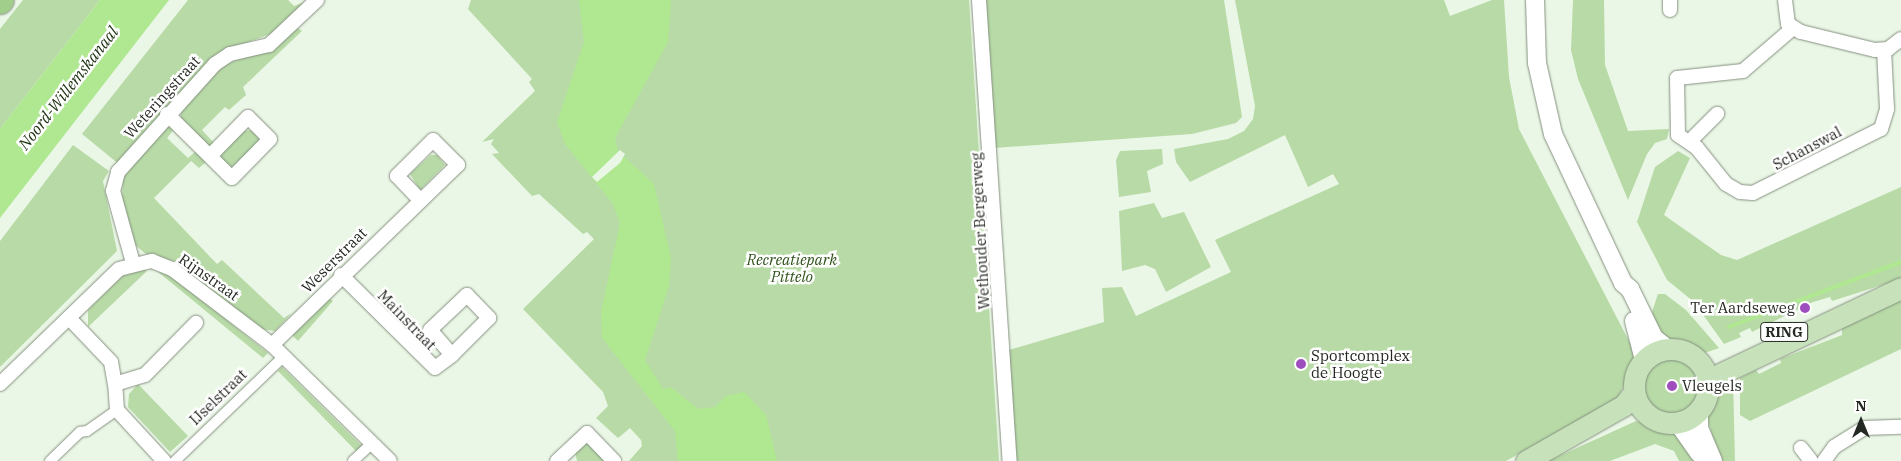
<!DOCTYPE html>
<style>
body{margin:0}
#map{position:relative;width:1901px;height:461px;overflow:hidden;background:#ebf7e6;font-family:"IBM Plex Serif",serif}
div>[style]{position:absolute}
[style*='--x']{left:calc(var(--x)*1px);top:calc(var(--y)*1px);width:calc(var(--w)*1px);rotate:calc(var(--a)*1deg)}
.green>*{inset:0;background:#b7daa6}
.round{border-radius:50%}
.water>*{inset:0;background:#b0e892}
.pier>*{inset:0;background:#ebf7e6}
.stream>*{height:4px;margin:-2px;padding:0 2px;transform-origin:2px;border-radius:2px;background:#b0e892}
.roads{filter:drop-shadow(0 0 1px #859080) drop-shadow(0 0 1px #859080)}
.pedestrian>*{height:10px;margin:-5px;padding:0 5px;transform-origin:5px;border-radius:5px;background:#fff}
.minor>*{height:14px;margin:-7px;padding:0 7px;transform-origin:7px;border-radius:7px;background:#fff}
.tertiary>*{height:18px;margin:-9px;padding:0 9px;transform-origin:9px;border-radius:9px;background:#fff}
.primary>*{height:21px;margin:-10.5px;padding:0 10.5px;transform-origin:10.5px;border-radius:10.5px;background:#c7e2ba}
.primary>.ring{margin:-10.5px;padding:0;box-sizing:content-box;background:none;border:21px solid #c7e2ba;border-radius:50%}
.motorway>*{height:25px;margin:-12.5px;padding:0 12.5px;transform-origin:12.5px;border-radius:12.5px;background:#a2ce8c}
.dots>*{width:14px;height:14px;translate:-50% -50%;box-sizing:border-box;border:2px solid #fff;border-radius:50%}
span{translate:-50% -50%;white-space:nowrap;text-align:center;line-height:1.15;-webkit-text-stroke:5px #fff;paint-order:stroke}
.shield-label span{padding:1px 4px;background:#fff;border:1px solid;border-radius:4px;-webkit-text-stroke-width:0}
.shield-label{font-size:14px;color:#252923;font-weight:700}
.street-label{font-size:15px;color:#252923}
.park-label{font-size:15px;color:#2e5118;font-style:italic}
.poi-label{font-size:15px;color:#252923}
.right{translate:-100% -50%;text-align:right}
.left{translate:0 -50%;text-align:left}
.water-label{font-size:16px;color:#1b300e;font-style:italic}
.north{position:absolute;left:1836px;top:396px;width:50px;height:50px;-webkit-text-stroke:4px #fff;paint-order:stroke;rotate:0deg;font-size:14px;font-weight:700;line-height:20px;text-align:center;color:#252923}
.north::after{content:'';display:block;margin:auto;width:18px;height:22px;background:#252923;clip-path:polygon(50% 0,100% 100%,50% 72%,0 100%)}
</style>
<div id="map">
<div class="green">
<i style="clip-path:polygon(23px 0,100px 0,0 129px,0 29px)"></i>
<i style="clip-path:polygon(188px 0,288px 0,294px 6px,305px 2px,276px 32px,224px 51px,120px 165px,82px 134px)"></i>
<i style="clip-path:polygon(471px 0,969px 0,999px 461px,629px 461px,642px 446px,641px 440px,630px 428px,618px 438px,596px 418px,608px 406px,603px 392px,523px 309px,594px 239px,587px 232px,583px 234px,539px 194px,532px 196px,492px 154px,499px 153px,491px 144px,494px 139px,482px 142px,535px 91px,529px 82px,532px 79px,468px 9px)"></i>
<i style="clip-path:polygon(984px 0,1224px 0,1242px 117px,1236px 123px,1192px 134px,994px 148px)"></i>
<i style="clip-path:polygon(1235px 0,1444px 0,1450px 16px,1492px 0,1504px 0,1509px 77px,1519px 129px,1630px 343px,1636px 343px,1637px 357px,1617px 400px,1506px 461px,1016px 461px,1009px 350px,1104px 322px,1102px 288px,1122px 287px,1136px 316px,1231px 272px,1215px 240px,1339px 184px,1333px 174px,1308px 187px,1285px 135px,1190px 182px,1176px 162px,1174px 149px,1228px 139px,1244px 131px,1253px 119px,1255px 106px)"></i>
<i style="clip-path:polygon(1573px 0,1604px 0,1605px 65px,1628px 131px,1669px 129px,1667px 139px,1655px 143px,1647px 154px,1628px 200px,1578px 79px,1571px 50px)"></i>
<i style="clip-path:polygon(298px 28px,302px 31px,243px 87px,246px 95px,229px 110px,225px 107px,202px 130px,215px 144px,209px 146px,181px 118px,181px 108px,223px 65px,270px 49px)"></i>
<i style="clip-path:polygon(168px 127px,175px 128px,167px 138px,188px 158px,196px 151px,206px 162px,199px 168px,191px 161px,154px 198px,217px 264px,222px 260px,284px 318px,292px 313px,275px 331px,261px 329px,174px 261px,146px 254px,134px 244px,122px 197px,123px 178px,162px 129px)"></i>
<i style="clip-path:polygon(253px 130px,261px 141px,231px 168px,221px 158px,222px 153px,243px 131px)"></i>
<i style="clip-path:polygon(73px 145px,109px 171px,103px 181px,117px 251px,0 367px,0 241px)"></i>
<i style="clip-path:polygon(1162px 149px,1163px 164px,1147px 171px,1151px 192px,1119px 197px,1116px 160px,1120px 151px)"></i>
<i style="clip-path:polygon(1678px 151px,1690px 158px,1664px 215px,1721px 255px,1737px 260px,1901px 187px,1901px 279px,1832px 301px,1830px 297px,1813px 302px,1752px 332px,1750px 328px,1739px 333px,1741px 337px,1724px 344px,1694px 302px,1667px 280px,1637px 222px,1655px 167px)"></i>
<i style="clip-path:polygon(431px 155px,437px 155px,445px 165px,420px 190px,410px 174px)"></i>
<i style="clip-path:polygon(1154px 203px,1162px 218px,1184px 212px,1211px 267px,1166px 292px,1155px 269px,1145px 265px,1122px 271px,1119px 211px)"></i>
<i style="clip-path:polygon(146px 269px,146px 272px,88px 327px,88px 310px,122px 276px)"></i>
<i style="clip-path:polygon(157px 271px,173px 277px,268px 353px,263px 358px)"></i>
<i style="clip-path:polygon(1658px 294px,1665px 294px,1686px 310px,1719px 348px,1702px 354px,1667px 340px,1650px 318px)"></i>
<i style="clip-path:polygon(328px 297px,333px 301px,298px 341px,291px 334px)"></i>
<i style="clip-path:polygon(1901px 298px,1901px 349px,1750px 421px,1740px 415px,1740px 378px,1756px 370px,1759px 374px,1781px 363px,1780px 359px,1842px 335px,1842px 328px)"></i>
<i class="round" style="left:1643px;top:358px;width:56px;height:56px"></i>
<i style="clip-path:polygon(282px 367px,362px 446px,357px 452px,278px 371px)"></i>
<i style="clip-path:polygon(1733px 379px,1735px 461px,1720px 461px,1706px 415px,1718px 386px)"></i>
<i style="clip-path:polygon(138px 384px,188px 436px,170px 452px,128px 407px,129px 394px)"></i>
<i style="clip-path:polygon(1636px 421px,1677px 431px,1696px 461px,1679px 461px,1674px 451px,1655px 444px,1610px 461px,1548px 461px)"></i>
<i style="clip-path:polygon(587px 443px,592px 444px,606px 461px,577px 461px,575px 452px)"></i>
</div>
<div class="water">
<i style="clip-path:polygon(100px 0,169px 0,0 218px,0 129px)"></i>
<i style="clip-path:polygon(579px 0,671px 0,668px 42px,615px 138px,618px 151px,654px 184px,671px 258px,669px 286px,645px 360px,663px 389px,671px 387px,698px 409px,715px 407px,726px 396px,744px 392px,766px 415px,777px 461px,678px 461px,675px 431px,602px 338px,601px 312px,620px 223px,613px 204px,565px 144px,557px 122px,584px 42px)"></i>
</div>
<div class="pier">
<i style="clip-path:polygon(620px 150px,625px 154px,620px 163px,597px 182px,592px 177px)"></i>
</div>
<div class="stream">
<i style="--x:1729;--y:327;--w:184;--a:-20.7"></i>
</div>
<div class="roads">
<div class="pedestrian">
<i style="--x:50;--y:461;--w:42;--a:-44"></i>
<i style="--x:80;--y:432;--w:7;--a:-8"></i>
<i style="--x:87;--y:431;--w:37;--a:-35"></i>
<i style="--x:175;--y:461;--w:151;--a:-43.9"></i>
<i style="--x:353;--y:461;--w:26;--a:-43"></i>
</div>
<div class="minor">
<i style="--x:979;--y:0;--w:462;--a:86.2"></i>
<i style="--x:1670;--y:0;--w:10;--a:90"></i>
<i style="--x:1785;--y:0;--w:24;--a:83"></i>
<i style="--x:1788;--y:24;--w:15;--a:32"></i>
<i style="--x:1801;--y:32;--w:76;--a:13.7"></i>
<i style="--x:1875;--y:50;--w:13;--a:-4"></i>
<i style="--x:1888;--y:49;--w:16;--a:-38"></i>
<i style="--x:1793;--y:28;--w:66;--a:139.3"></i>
<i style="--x:1743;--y:71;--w:66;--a:173.9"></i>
<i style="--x:1677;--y:78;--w:57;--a:89"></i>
<i style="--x:1678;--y:135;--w:23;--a:34"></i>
<i style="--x:1697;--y:148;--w:46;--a:51.1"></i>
<i style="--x:1726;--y:184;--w:16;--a:30"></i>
<i style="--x:1740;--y:192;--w:13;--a:4"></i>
<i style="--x:1753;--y:193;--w:143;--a:-26.6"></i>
<i style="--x:1881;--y:129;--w:21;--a:-73"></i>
<i style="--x:1887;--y:109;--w:59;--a:-92.9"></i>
<i style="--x:167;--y:114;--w:91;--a:44.6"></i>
<i style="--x:232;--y:178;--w:54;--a:-45.7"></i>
<i style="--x:270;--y:139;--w:31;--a:-135"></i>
<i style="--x:248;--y:117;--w:54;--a:134.3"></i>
<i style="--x:1689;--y:142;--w:40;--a:-45"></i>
<i style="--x:133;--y:263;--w:75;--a:-105.5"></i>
<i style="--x:113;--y:191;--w:20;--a:-75"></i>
<i style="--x:118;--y:172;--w:145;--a:-48.1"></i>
<i style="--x:215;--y:64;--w:18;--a:-34"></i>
<i style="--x:230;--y:54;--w:40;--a:-13"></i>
<i style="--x:269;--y:45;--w:66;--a:-43.2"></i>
<i style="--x:341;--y:275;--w:132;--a:44.7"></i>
<i style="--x:435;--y:368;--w:21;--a:-37"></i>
<i style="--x:452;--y:355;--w:33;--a:-131"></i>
<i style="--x:430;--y:330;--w:51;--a:-43.4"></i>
<i style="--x:467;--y:295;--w:32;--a:46"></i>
<i style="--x:489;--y:318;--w:52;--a:135"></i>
<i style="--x:69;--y:318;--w:61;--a:46.3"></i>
<i style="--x:111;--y:362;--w:22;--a:80"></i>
<i style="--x:272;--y:345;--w:259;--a:-44.1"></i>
<i style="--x:458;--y:165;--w:35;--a:-135"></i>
<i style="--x:433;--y:140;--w:51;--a:135"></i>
<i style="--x:397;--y:176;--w:32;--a:46"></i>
<i style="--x:0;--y:384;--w:165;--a:-44"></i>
<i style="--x:119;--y:269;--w:34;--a:-14"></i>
<i style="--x:152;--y:261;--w:22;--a:22"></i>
<i style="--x:172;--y:269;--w:126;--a:37.2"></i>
<i style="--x:272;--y:345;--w:165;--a:44.5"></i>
<i style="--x:1801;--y:448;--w:16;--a:52"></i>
<i style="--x:164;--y:461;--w:69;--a:-132.7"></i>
<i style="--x:117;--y:410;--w:26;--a:-94"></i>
<i style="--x:115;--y:384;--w:31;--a:-17"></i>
<i style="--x:145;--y:375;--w:73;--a:-45.6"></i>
<i style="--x:557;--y:461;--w:41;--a:-43"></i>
<i style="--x:587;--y:433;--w:39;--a:46"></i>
<i style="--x:1824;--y:461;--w:17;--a:-54"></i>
<i style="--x:1834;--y:447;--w:36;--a:-32"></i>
<i style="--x:1864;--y:428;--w:37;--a:-2"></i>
</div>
<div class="tertiary">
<i style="--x:1535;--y:0;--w:63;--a:88.2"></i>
<i style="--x:1537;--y:63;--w:73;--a:77.3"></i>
<i style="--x:1553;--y:134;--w:165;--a:64.8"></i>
<i style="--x:1623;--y:283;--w:9;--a:41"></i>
<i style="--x:1630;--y:289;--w:55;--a:63.9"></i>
<i style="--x:1654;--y:338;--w:18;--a:38"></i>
<i style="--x:1634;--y:321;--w:40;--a:75.6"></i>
<i style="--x:1699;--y:412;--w:16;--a:90"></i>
<i style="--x:1699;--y:428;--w:36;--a:67"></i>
<i style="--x:1678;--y:423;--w:37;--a:55"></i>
</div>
<div class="primary">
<i class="ring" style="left:1634px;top:349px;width:53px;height:53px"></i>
<i style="--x:1709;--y:384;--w:15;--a:-42"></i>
<i style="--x:1720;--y:374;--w:200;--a:-25.4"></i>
<i style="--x:1526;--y:461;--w:113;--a:-29.7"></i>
<i style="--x:1624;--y:405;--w:16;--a:-52"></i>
</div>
<div class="motorway">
<i style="--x:0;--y:1;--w:1;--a:-45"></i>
</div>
</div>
<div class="dots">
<i style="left:1805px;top:308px;background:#9f4ebe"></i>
<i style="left:1301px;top:364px;background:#9f4ebe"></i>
<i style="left:1672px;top:386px;background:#9f4ebe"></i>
</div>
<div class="shield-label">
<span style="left:1784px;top:332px">RING</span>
</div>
<div class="street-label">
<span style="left:162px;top:97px;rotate:-48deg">Weteringstraat</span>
<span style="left:1807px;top:148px;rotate:-28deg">Schanswal</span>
<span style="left:980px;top:231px;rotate:-93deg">Wethouder Bergerweg</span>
<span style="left:334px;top:260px;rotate:-45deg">Weserstraat</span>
<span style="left:209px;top:277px;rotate:35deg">Rijnstraat</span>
<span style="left:407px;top:320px;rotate:46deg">Mainstraat</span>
<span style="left:218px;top:397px;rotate:-44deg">IJselstraat</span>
</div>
<div class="park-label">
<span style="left:792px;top:268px">Recreatiepark<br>Pittelo</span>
</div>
<div class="poi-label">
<span class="right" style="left:1795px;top:308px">Ter Aardseweg</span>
<span class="left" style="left:1311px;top:364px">Sportcomplex<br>de Hoogte</span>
<span class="left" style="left:1682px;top:386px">Vleugels</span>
</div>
<div class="water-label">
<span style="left:68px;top:88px;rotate:-52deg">Noord-Willemskanaal</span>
</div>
<div class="north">N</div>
</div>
